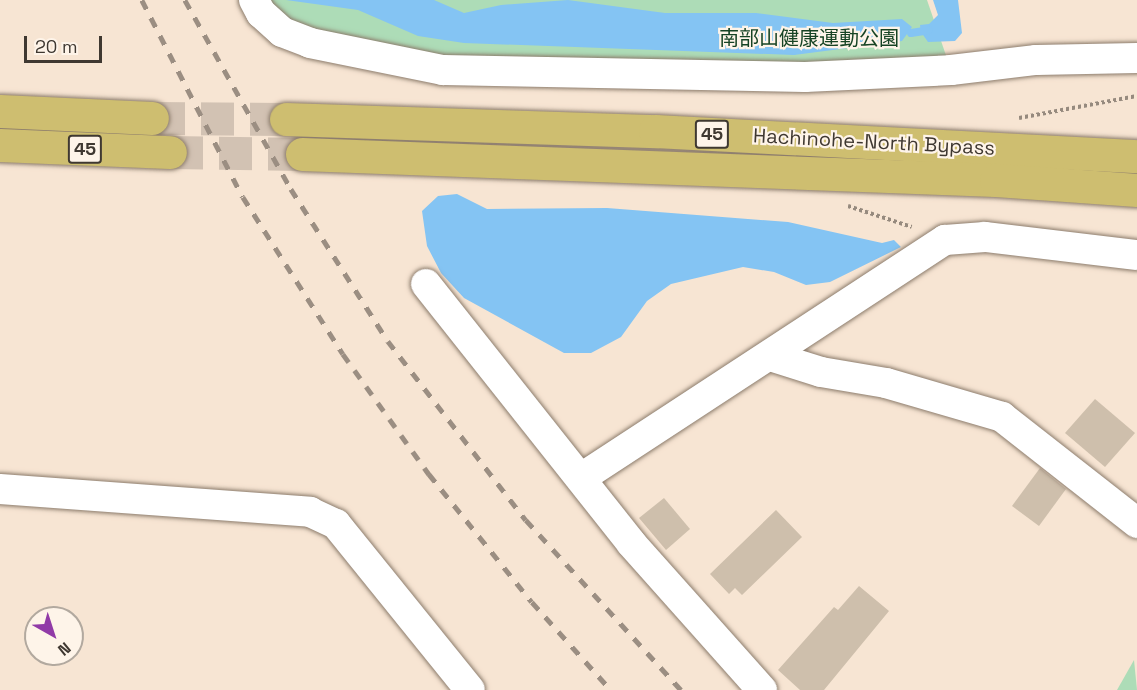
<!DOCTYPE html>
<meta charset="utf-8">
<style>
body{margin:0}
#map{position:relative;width:1137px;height:690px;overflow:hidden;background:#f7e5d3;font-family:"Space Grotesk","Noto Sans JP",sans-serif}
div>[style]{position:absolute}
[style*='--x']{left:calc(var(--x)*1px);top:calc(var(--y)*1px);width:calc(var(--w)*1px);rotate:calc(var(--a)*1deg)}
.green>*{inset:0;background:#addcb7}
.water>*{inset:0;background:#84c4f3}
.stream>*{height:8px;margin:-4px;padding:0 4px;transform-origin:4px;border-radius:4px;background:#84c4f3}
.building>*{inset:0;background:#cebfac}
.highway-tunnel>*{height:33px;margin-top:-16.5px;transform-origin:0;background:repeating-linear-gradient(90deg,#d2c2b3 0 33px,transparent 0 49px)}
.path>*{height:4px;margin-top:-2px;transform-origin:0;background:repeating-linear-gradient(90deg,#968a7e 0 3px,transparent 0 6px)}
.roads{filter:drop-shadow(0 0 2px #8c7c6c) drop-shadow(0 0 2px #8c7c6c)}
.street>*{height:30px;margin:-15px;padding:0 15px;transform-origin:15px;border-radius:15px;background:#fff}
.highway>*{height:33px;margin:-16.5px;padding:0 16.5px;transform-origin:16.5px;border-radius:16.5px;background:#cebe70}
.rail>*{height:4.5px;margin-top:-2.25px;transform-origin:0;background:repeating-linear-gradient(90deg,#9b8e82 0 10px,transparent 0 20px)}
span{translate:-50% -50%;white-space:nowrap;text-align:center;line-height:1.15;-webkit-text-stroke:4.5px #fef4e9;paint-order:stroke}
.shield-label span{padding:2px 4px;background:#fef4e9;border:2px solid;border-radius:4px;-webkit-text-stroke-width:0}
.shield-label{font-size:18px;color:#3f3831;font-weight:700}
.park-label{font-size:20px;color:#164324}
.street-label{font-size:20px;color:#3f3831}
.north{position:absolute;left:24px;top:606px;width:60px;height:60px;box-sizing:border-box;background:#fef4e9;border:2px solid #b2a99f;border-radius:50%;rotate:141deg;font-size:16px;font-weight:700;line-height:24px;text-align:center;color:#3f3831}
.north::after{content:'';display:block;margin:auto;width:21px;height:27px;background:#913aa7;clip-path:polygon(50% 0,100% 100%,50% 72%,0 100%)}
.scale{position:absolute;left:24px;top:36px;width:78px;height:27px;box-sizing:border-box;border:3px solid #3f3831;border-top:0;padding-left:8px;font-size:18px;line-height:21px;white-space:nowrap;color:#3f3831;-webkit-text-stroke:4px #fef4e9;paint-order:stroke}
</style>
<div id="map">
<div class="green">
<i style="clip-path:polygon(254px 0,927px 0,951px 70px,443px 70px,310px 43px)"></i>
<i style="clip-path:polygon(1134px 660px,1137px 690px,1117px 690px)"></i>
</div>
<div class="water">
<i style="clip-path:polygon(286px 0,434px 0,464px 13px,501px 5px,568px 0,665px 13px,756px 13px,833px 23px,902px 19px,912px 27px,902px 41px,794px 55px,464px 43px,418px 36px,358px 10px)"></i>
<i style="clip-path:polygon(933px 0,958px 0,962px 33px,955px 41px,928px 42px,921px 32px,920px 25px,929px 24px,938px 15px)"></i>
<i style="clip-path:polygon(457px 194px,487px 209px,607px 208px,788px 222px,882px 243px,894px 240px,901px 247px,830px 282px,806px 285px,774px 272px,743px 267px,671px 284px,647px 301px,621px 337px,591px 353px,564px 353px,464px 298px,441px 273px,427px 246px,422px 211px,438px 196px)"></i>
</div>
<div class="stream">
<i style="--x:911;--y:33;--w:18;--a:-9"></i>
</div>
<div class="building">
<i style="clip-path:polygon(1095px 399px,1135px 433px,1105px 467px,1065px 433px)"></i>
<i style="clip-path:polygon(1040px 468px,1066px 489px,1039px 526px,1012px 506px)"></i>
<i style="clip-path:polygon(664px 498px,690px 529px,666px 550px,639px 518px)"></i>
<i style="clip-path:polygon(776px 510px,802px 537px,742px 595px,735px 588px,729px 594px,710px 574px)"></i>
<i style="clip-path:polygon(859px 586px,889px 611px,824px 690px,800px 690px,778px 670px,834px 607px,838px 610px)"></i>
</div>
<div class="highway-tunnel">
<i style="--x:152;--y:118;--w:134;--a:0.4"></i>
<i style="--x:170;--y:152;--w:132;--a:0.9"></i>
</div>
<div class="path">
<i style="--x:1019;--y:118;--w:120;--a:-10.6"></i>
<i style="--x:848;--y:206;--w:67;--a:18.2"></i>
</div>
<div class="roads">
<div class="street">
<i style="--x:254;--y:0;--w:15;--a:62"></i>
<i style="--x:261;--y:13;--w:28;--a:42"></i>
<i style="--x:282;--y:32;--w:30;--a:21"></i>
<i style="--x:310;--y:43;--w:136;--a:11.5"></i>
<i style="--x:443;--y:70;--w:362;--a:1.1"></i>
<i style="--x:805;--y:77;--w:146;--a:-2.7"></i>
<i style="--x:951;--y:70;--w:86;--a:-6.7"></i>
<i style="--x:1036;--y:60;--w:101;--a:-1.1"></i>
<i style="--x:426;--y:284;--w:330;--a:51.6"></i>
<i style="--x:631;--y:543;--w:197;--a:48.3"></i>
<i style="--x:770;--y:356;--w:53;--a:17.4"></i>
<i style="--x:821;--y:372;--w:66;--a:9.6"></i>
<i style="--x:886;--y:383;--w:121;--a:16.3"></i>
<i style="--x:1002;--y:417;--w:172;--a:38.1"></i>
<i style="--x:581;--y:478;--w:435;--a:-33.2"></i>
<i style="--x:945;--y:240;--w:40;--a:-4.3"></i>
<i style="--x:985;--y:237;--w:153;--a:6.8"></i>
<i style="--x:0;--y:489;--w:311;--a:4.2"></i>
<i style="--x:310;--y:512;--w:29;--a:25"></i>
<i style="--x:336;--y:524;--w:213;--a:51.1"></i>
</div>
<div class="highway">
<i style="--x:0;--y:111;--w:152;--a:2.6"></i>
<i style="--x:286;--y:119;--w:369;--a:1.9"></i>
<i style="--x:655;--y:131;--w:483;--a:3"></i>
<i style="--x:0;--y:145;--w:170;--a:2.4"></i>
<i style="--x:302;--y:154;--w:694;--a:2.15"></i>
<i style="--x:996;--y:180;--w:141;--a:4.1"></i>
</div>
</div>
<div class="rail">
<i style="--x:142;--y:0;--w:221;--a:62.9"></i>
<i style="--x:243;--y:197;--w:186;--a:57.5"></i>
<i style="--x:343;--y:354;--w:148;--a:54.4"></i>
<i style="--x:429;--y:474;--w:164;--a:51.2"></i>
<i style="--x:532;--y:602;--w:118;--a:48.1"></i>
<i style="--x:185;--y:0;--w:217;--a:60.7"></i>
<i style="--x:291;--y:189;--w:180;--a:57.5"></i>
<i style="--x:388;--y:341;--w:226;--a:52.4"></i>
<i style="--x:526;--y:520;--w:230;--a:47.6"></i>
</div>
<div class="shield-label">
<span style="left:712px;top:134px">45</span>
<span style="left:85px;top:149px">45</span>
</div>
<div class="park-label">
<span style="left:809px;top:38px">南部山健康運動公園</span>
</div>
<div class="street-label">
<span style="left:874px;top:142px;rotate:3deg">Hachinohe-North Bypass</span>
</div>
<div class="north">N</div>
<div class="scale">20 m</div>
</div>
